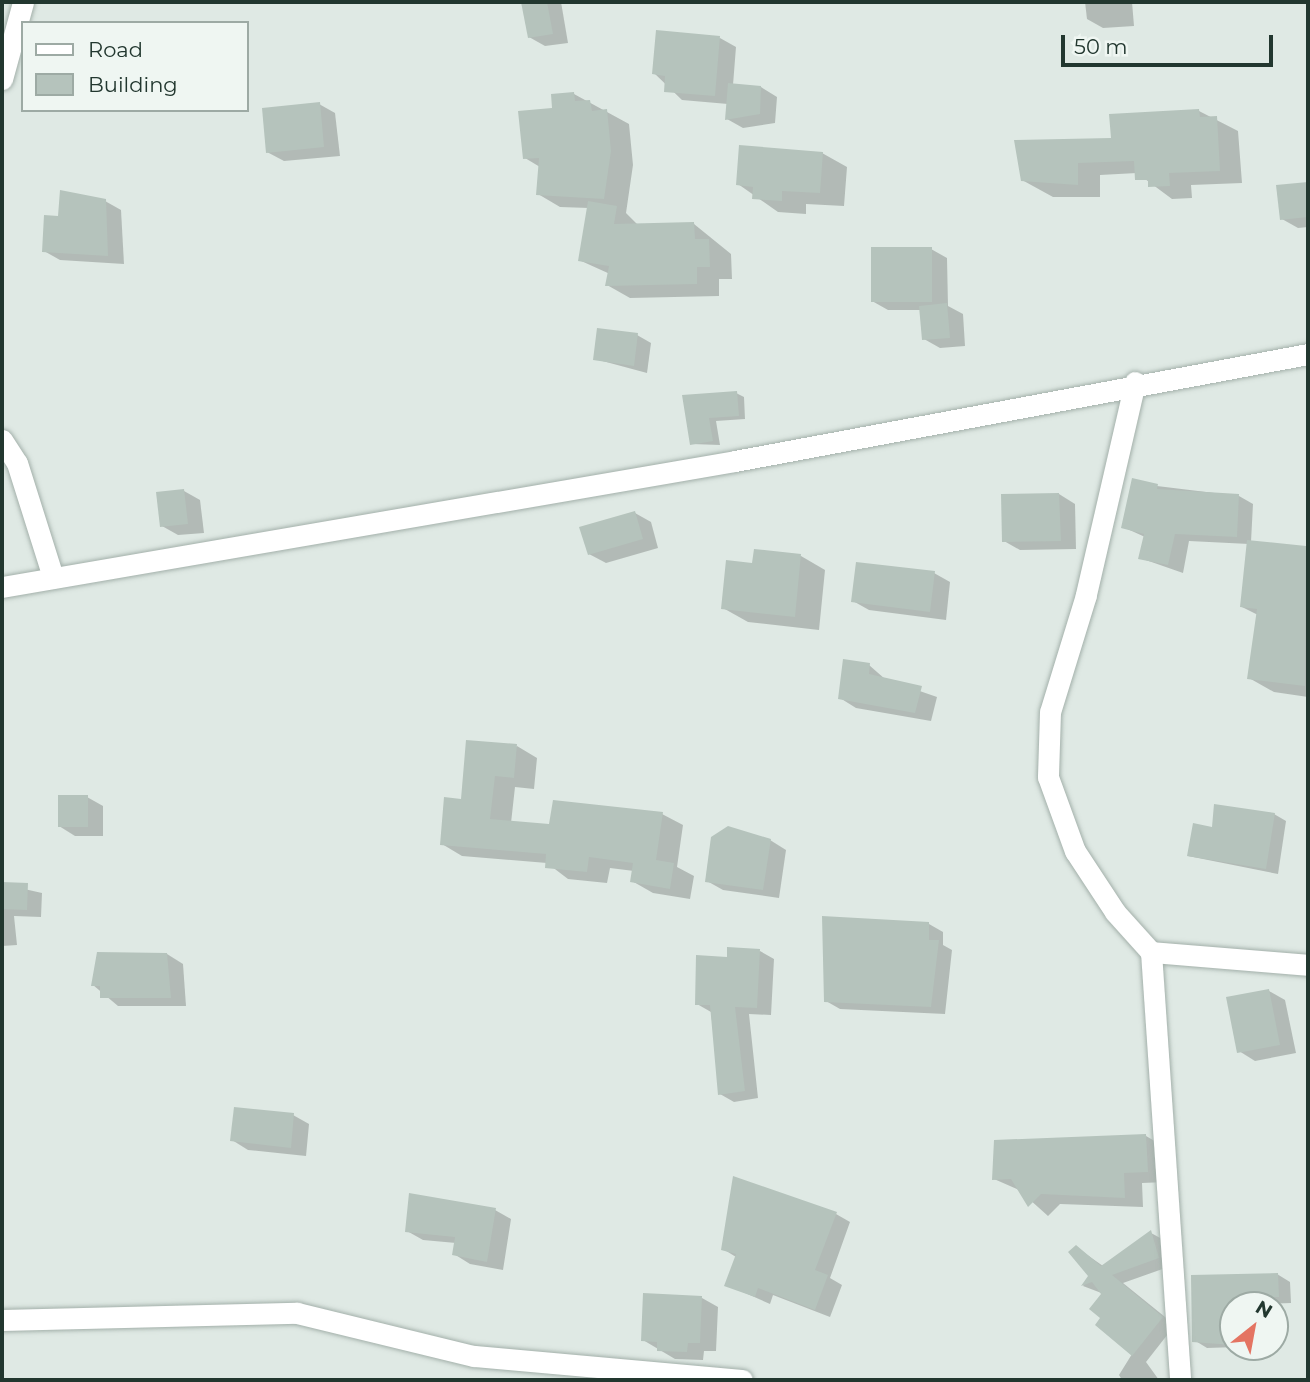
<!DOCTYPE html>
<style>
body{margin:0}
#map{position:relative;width:1310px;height:1382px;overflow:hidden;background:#dfe9e4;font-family:Montserrat,sans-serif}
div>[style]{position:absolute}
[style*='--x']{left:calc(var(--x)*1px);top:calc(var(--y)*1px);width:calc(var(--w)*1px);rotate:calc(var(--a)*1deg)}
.shadow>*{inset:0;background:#0003}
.building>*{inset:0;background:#b5c3bc}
.roads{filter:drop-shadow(0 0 2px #a3b0aa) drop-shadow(0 0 2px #a3b0aa)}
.street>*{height:21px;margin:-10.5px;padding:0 10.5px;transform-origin:10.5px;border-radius:10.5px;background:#fff}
.secondary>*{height:21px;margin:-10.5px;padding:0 10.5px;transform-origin:10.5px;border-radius:10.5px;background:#fff}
span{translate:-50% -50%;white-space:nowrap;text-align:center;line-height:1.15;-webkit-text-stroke:5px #eff6f2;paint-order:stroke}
.frame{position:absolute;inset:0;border:4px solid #22372f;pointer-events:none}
.legend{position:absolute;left:21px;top:21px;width:228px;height:91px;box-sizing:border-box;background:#eff6f2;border:2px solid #9daaa4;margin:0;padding:9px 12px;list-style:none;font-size:21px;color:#22372f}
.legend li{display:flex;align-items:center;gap:14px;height:35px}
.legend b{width:35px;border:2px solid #9daaa4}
.north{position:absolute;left:1219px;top:1291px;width:70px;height:70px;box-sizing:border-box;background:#eff6f2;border:2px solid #9daaa4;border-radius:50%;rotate:31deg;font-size:19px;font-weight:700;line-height:28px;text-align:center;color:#22372f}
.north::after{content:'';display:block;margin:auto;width:24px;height:32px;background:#e47462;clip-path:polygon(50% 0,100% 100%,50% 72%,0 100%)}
.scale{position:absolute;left:1061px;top:35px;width:212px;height:32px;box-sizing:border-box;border:4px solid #22372f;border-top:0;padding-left:9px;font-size:21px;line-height:24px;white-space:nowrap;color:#22372f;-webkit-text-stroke:5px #eff6f2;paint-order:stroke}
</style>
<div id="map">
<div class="shadow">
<i style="clip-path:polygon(523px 2px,561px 2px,568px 43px,545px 46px,529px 37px)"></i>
<i style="clip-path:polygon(1085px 2px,1132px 2px,1134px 26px,1103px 28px,1087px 19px)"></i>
<i style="clip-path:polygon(720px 38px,736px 47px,733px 85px,761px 87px,777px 97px,775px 123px,743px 128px,727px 119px,728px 104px,682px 100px,654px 73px)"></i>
<i style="clip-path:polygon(574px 94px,629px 124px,633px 165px,626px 213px,638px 225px,694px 224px,731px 254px,732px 279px,719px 279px,719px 296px,630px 298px,607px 285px,610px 274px,579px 260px,589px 208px,560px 207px,538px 194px,540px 167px,525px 158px,554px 110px)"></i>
<i style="clip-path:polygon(319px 104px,335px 113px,340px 156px,284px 161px,267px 152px)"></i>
<i style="clip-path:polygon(1199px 111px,1238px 131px,1242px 183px,1191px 185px,1192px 198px,1172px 199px,1137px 173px,1100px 175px,1100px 197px,1053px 197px,1022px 180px)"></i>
<i style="clip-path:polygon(822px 153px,847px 167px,844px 206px,806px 204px,806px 214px,778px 212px,738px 184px)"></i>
<i style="clip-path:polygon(1308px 183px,1308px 227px,1298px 228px,1282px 219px,1278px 187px)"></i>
<i style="clip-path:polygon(105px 201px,121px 210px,124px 264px,60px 260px,44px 251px,60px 218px)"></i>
<i style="clip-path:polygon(931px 249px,947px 258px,948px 306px,963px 314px,965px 346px,940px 348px,924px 339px,921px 310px,888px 310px,872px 301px)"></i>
<i style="clip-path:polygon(637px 335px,651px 343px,647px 373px,595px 359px)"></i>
<i style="clip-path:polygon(736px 393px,744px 397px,745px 419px,716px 421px,720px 445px,692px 444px,684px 397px)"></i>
<i style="clip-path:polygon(1157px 486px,1239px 496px,1253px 504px,1251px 542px,1308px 549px,1308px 697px,1274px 692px,1249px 678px,1258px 615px,1242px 607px,1249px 544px,1189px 541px,1183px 573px,1140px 558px,1145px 537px,1123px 527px)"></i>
<i style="clip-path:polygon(184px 491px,200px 500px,204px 533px,178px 535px,162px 526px)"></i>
<i style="clip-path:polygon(1059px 494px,1075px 504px,1076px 549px,1020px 550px,1004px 541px)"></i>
<i style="clip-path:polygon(635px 513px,651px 522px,658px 548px,606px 563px,589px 554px)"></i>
<i style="clip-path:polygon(801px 556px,825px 570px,819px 630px,748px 622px,723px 608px,754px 565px)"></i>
<i style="clip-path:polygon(934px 573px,950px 582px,946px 620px,869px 610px,853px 601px)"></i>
<i style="clip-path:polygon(869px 665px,885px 679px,937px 697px,931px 721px,856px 708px,840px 698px)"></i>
<i style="clip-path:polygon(517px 746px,537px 758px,534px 789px,515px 787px,511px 823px,551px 826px,662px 814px,683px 825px,677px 867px,694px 876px,690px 899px,653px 893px,632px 881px,634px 871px,610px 868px,607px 883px,568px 879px,547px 863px,462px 856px,442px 844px,462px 801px)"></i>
<i style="clip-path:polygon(87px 797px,103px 806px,103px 836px,75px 836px,59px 826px)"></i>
<i style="clip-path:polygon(1274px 814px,1286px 821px,1278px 874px,1188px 856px)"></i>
<i style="clip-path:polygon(770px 840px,786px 850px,779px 898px,723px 890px,707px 881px)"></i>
<i style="clip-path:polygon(2px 884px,42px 893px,41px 917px,14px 916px,17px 945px,2px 946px)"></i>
<i style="clip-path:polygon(929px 924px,943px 932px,943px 945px,952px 950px,945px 1014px,840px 1009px,826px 1001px)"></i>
<i style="clip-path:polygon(760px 951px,774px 959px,771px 1015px,749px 1014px,758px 1098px,734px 1102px,720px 1094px,711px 1012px,697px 1004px)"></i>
<i style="clip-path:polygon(167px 954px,183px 964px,186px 1006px,118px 1006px,93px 985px)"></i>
<i style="clip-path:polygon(1269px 991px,1285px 1000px,1296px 1053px,1255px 1061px,1239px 1051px)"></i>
<i style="clip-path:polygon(293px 1115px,309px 1124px,306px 1156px,248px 1150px,232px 1140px)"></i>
<i style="clip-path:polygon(1146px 1136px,1165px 1147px,1166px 1182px,1142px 1183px,1143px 1207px,1060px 1204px,1048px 1216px,1019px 1190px,994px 1179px)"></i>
<i style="clip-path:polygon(495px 1210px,511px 1219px,503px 1270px,470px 1264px,454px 1254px,456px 1243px,423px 1240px,407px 1231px)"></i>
<i style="clip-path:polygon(836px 1214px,850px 1222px,830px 1278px,842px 1285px,830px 1317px,773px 1295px,770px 1304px,727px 1285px,736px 1257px,723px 1249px)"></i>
<i style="clip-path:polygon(1151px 1233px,1164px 1240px,1171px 1266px,1123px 1283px,1175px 1325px,1146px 1362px,1159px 1380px,1122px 1380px,1119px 1375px,1132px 1354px,1103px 1318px,1104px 1294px,1083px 1286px,1090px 1276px,1076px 1247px,1103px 1266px)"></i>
<i style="clip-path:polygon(1277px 1274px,1290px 1282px,1291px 1303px,1233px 1305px,1233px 1347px,1272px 1347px,1255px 1361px,1237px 1347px,1207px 1348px,1194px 1340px,1192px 1276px)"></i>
<i style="clip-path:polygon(702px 1298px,718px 1307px,716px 1351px,704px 1351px,703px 1360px,675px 1359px,643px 1340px)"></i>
</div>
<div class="building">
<i style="clip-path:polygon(521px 2px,547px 2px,553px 34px,528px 38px)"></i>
<i style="clip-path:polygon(656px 30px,720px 36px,715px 96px,664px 92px,665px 76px,652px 74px)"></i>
<i style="clip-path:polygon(728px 83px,761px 86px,760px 114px,725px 120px)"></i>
<i style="clip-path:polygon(574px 92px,575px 101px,590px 100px,592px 111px,607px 109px,611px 151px,604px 199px,536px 195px,539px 158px,523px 159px,518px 111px,552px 108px,551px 94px)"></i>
<i style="clip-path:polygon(320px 102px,324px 147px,266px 153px,262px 108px)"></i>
<i style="clip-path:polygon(1199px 109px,1200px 117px,1217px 116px,1220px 171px,1169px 173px,1170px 186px,1148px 187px,1148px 180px,1135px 180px,1134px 161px,1078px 163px,1078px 185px,1021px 181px,1014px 140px,1111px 138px,1109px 114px)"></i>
<i style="clip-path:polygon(739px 145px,823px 152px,820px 193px,782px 191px,782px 201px,752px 199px,753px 187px,736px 185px)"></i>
<i style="clip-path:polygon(1308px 182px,1308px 217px,1280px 220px,1276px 185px)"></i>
<i style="clip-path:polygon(60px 190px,106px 199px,108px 256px,42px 252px,44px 215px,58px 216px)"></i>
<i style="clip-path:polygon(588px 201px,617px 206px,614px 224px,694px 222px,695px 239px,709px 239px,710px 267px,697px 267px,697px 284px,605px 286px,609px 266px,578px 261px)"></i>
<i style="clip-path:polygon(871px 247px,932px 247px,932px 302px,871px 302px)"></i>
<i style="clip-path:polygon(947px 303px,950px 338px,922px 340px,919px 306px)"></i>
<i style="clip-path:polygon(597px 328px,638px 333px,634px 366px,593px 360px)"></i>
<i style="clip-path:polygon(737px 391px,739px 416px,709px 418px,713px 441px,690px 445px,682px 395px)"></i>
<i style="clip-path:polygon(1132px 478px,1158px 484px,1157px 489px,1239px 494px,1237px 537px,1175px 534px,1168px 565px,1138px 559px,1144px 534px,1121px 528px)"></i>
<i style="clip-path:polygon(184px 489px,188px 524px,160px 527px,156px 492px)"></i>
<i style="clip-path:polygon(1059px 493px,1061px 541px,1002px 542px,1001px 494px)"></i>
<i style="clip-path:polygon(635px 511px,643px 539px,588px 555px,579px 527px)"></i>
<i style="clip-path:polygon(1247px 540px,1306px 546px,1305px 686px,1247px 679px,1257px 609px,1240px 607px)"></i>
<i style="clip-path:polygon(754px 549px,801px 554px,795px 617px,721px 609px,726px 560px,752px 563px)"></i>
<i style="clip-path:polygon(856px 562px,935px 571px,930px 612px,851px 602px)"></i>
<i style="clip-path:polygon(843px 659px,870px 663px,869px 674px,922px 686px,915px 713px,838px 699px)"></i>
<i style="clip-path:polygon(466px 740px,517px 744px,514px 778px,495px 776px,490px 819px,549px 824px,553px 800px,663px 812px,656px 860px,674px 863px,670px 889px,630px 882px,633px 863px,589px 857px,587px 872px,545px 868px,546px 854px,440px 845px,444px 797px,461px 799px)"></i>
<i style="clip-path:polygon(58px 795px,88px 795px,88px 827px,58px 827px)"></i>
<i style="clip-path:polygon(1214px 804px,1275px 813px,1266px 869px,1187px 856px,1193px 823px,1212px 827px)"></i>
<i style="clip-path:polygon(728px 826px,771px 839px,763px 890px,705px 882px,711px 837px)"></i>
<i style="clip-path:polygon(2px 882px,28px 883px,27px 910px,2px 909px)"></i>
<i style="clip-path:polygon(822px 916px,929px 922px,929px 940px,939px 940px,931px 1007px,824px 1002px)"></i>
<i style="clip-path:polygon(727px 947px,760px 949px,757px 1008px,735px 1007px,745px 1091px,718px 1095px,710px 1005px,695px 1005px,696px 955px,727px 957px)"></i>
<i style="clip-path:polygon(97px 952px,167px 953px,171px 998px,100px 998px,100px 986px,91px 986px)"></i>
<i style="clip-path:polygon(1269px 989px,1280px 1045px,1237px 1053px,1226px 997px)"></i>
<i style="clip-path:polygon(234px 1107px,294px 1113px,291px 1148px,230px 1141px)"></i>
<i style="clip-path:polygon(1146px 1134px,1148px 1172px,1124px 1173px,1125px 1198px,1041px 1194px,1028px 1207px,1011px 1179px,992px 1180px,994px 1140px)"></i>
<i style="clip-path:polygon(733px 1176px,837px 1212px,815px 1270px,828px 1275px,815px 1310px,758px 1288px,755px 1297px,724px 1286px,736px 1254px,721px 1250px)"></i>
<i style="clip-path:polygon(409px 1193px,496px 1208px,487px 1262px,452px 1255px,455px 1237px,405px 1232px)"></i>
<i style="clip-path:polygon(1151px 1230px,1159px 1258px,1112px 1275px,1163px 1317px,1132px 1356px,1095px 1325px,1100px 1318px,1089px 1309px,1101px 1294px,1092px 1282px,1081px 1286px,1088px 1276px,1068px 1252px,1076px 1245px,1101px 1266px)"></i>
<i style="clip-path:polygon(1278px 1273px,1279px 1297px,1262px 1297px,1262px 1305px,1233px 1305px,1233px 1345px,1192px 1342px,1191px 1275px)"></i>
<i style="clip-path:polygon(643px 1293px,702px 1296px,700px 1343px,688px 1343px,687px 1352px,657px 1351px,657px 1342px,641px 1341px)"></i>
</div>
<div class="roads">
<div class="street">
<i style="--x:2;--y:79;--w:80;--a:-74.7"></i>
<i style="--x:1135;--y:382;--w:219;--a:103"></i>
<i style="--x:1086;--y:595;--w:122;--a:107.1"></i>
<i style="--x:1050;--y:712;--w:65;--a:91.8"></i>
<i style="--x:1048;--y:777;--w:79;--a:70"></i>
<i style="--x:1075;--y:851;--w:73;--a:56.7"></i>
<i style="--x:1115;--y:912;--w:54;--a:48"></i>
<i style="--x:1151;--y:952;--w:429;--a:86.1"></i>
<i style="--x:2;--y:440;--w:27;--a:57"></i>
<i style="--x:17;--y:463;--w:120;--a:72.5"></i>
<i style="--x:1151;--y:952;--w:158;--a:4.7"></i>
<i style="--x:2;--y:1320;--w:295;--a:-1.4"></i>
<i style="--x:297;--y:1313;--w:182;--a:13.7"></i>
<i style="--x:474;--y:1356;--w:269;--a:5.1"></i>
</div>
<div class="secondary">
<i style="--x:2;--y:587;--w:744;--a:-9.75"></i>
<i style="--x:735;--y:461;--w:583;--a:-10.58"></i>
</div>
</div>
<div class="frame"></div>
<ul class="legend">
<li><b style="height:9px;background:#fff"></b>Road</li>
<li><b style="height:19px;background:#b5c3bc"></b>Building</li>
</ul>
<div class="north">N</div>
<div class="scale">50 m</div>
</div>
